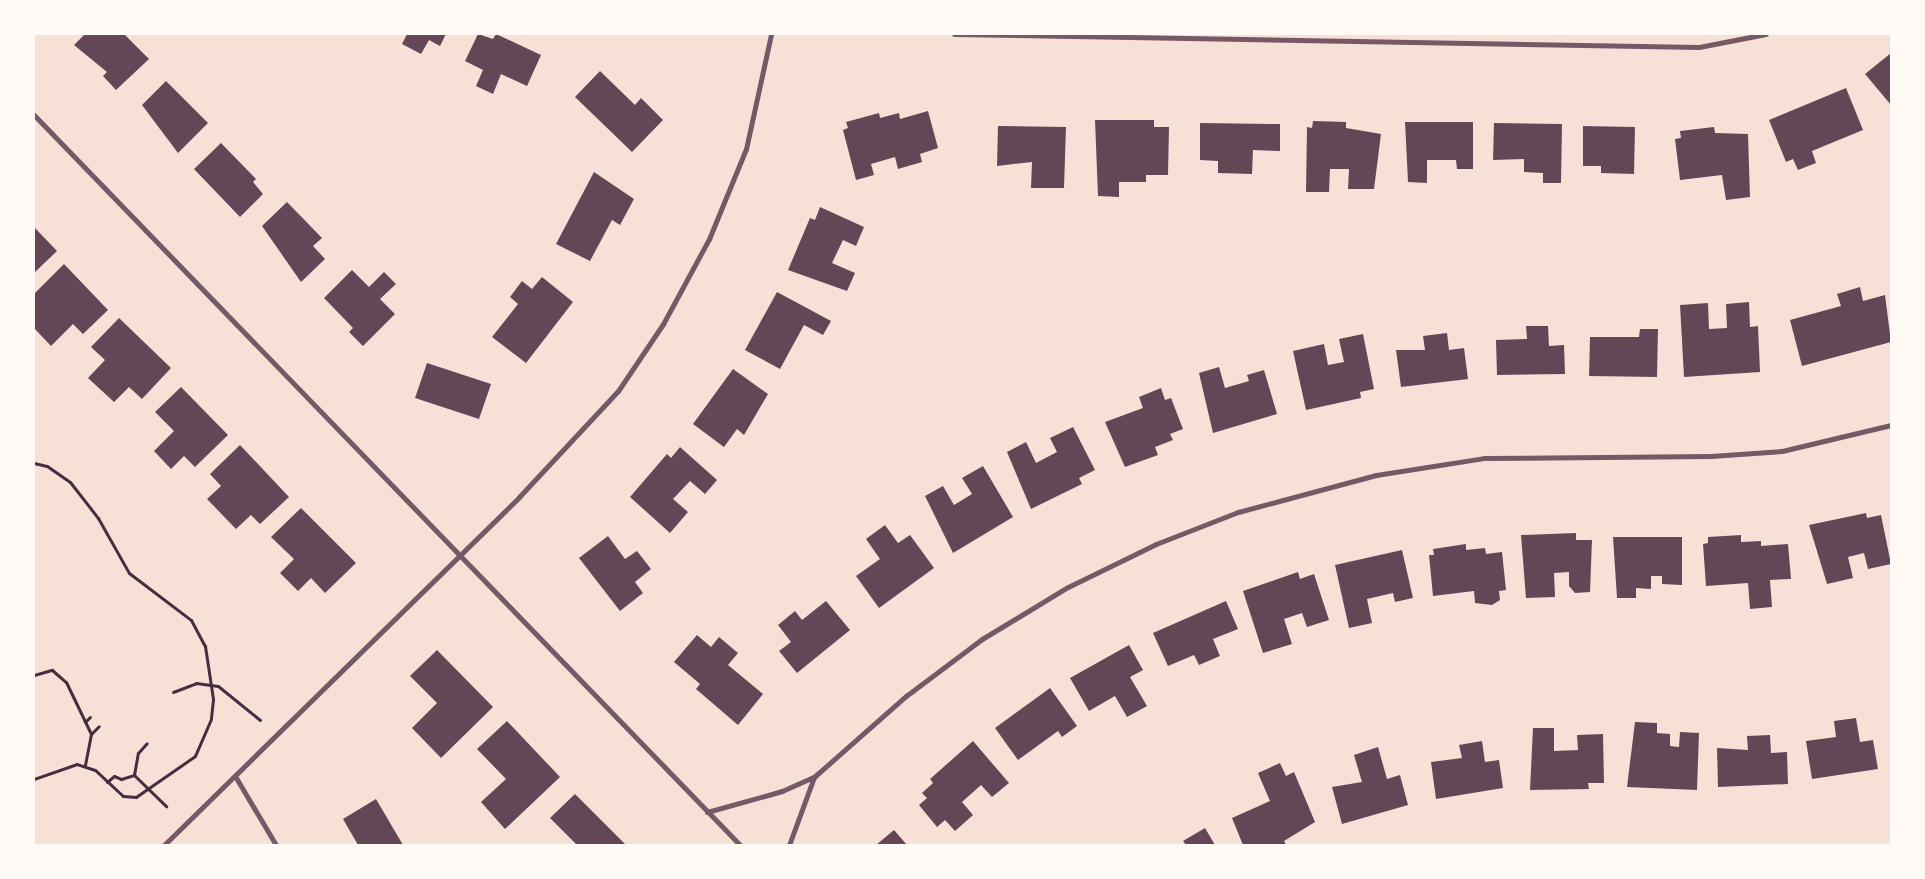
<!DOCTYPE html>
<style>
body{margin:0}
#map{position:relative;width:1925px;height:879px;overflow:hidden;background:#f7e1d7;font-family:Helvetica,sans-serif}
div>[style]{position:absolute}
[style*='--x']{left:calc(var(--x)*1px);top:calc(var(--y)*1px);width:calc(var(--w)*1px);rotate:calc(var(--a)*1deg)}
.building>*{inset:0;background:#644757}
.path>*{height:3px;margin:-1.5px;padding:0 1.5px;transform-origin:1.5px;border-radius:1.5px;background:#4a2c40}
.minor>*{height:5px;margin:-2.5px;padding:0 2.5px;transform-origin:2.5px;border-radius:2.5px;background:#755966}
span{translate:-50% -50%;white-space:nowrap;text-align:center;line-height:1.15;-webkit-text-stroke:4px #fffaf5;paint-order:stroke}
.frame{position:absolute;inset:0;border:35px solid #fffaf5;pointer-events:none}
</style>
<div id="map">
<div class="building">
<i style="clip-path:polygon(85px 34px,124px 34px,149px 59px,116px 90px,103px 76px,107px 72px,74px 45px)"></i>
<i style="clip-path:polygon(407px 34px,446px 34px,440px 46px,429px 40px,421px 54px,402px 44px)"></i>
<i style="clip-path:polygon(478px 34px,493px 39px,496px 34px,541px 55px,527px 86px,501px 74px,493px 94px,476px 86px,483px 70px,465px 61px)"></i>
<i style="clip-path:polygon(1891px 53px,1891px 105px,1865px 74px)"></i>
<i style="clip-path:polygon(600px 71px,635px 105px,641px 98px,663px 120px,632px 152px,575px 97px)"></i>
<i style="clip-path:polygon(166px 81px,208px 123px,178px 153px,142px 105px)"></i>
<i style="clip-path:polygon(1846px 88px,1863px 130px,1812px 151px,1816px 163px,1798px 170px,1793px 159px,1786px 162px,1769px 120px)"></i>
<i style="clip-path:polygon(928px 111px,938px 148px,920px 154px,922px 162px,898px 169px,895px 157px,871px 164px,874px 175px,856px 180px,843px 130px,848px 128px,846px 122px,879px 113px,880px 118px,899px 113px,900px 119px)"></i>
<i style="clip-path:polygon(1095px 120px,1154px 120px,1154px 127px,1169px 127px,1168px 175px,1146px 175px,1146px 182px,1119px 182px,1119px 197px,1098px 196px)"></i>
<i style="clip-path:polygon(1313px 121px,1346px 122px,1346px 128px,1381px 134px,1374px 189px,1348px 189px,1349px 169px,1330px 169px,1329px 192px,1306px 192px,1307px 127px,1312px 128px)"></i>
<i style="clip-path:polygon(1405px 122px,1473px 122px,1473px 169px,1457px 169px,1456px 160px,1427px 160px,1427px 183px,1408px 182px)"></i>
<i style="clip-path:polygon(1200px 123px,1280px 124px,1280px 151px,1253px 150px,1252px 174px,1218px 173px,1218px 161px,1200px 160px)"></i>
<i style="clip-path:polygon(1494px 123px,1562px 124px,1561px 183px,1543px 183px,1543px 173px,1524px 172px,1524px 159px,1493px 160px)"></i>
<i style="clip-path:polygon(998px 126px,1066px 127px,1064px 188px,1031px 188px,1032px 162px,997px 166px)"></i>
<i style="clip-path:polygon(1583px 126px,1635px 127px,1634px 174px,1601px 173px,1601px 166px,1583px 166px)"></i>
<i style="clip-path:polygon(1714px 127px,1715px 133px,1748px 134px,1750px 197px,1726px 200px,1722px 175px,1680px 180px,1675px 139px,1681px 138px,1680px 131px)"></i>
<i style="clip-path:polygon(221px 143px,256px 179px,253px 182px,263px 194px,240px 217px,194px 169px)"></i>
<i style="clip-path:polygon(594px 172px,634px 199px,620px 225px,612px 220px,590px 261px,556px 244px)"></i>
<i style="clip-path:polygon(287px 202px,322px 238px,313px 246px,325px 259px,301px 282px,262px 226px)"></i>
<i style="clip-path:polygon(820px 207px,864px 227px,856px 246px,843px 240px,832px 263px,855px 273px,847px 291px,788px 270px,810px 218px,815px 220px)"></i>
<i style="clip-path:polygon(34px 227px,57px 251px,34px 273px)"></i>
<i style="clip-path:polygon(64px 264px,108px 310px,83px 334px,73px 324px,51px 346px,34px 328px,34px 294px)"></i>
<i style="clip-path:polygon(352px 270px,369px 287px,384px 272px,396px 284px,380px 299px,395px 314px,363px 346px,349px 332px,353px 328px,324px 298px)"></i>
<i style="clip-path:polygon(542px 277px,573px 302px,526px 363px,492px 337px,518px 304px,510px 297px,522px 281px,532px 289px)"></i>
<i style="clip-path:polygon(1860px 287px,1863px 301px,1885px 295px,1891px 342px,1802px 366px,1790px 320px,1841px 306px,1837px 294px)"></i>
<i style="clip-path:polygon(777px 292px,831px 321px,823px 335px,804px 325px,780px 369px,745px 350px)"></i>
<i style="clip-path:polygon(1749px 302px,1750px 327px,1758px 326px,1760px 372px,1684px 377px,1680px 305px,1708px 303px,1709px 329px,1727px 328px,1726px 304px)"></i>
<i style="clip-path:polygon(119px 318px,171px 368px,142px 399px,129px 387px,114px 402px,88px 378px,105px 360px,91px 347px)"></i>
<i style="clip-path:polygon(1526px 326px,1548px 326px,1549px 346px,1564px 345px,1565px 374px,1497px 375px,1496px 340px,1527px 339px)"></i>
<i style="clip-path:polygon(1640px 329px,1658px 329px,1657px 377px,1589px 376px,1590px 337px,1639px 337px)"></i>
<i style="clip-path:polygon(1447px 333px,1449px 350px,1464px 348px,1468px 379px,1401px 387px,1396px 350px,1425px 350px,1423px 336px)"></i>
<i style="clip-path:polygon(1363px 334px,1374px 389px,1360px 392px,1361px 398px,1306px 410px,1293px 351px,1324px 344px,1328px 365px,1344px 362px,1339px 339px)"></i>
<i style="clip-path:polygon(427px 363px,491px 384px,479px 419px,415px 398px)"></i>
<i style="clip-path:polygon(1219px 367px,1225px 388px,1249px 381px,1247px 375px,1264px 370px,1277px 414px,1213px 433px,1199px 373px)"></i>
<i style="clip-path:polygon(733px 369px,768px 394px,744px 435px,737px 429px,724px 447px,693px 424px)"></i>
<i style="clip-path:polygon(181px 387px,228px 435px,195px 467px,184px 456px,171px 469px,154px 451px,174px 431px,155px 412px)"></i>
<i style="clip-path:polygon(1161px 388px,1165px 400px,1171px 398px,1183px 429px,1170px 434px,1173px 440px,1155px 447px,1158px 455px,1125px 467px,1105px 422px,1143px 408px,1139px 397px)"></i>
<i style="clip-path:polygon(1073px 427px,1095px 470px,1079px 478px,1082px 484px,1031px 509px,1007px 452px,1026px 442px,1036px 463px,1057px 452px,1050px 438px)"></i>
<i style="clip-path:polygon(240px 445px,289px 497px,260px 524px,251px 515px,236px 529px,207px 499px,221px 486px,210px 474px)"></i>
<i style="clip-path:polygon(680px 447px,717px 480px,705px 494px,690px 481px,673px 499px,688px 512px,670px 533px,630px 497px,667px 454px,671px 458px)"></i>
<i style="clip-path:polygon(983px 466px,1013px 517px,953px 553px,925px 496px,943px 486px,954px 505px,972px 494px,962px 478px)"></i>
<i style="clip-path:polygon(301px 508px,356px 563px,325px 593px,311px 578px,298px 591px,280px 573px,294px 559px,271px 537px)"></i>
<i style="clip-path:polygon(1866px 513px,1867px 518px,1881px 515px,1891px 564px,1868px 569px,1864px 553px,1848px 557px,1853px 578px,1827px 584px,1809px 525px)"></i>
<i style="clip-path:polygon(885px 525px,898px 543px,910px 535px,934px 568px,879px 608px,856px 576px,880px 559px,866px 539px)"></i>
<i style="clip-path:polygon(1576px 533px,1576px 540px,1592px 540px,1590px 592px,1575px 593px,1569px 586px,1569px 572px,1554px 573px,1555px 597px,1526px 598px,1521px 535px)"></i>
<i style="clip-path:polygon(1741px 535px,1741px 542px,1761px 541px,1761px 546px,1788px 544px,1791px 579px,1770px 580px,1772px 607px,1750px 609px,1748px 583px,1706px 586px,1703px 544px,1708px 543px,1708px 537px)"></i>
<i style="clip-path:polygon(608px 536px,625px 559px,637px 551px,651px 569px,635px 582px,643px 593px,620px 611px,579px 558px)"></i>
<i style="clip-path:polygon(1613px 537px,1682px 537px,1682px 585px,1662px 584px,1662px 576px,1651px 576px,1651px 589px,1636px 588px,1636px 598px,1617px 598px)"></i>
<i style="clip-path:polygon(1466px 544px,1466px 550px,1485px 548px,1486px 554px,1502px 552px,1506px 590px,1499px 591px,1500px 600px,1492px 605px,1475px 603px,1474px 591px,1433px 596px,1429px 555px,1434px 555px,1433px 549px)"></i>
<i style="clip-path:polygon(1402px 550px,1413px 598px,1395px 602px,1393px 593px,1367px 599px,1372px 623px,1349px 628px,1335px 565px)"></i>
<i style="clip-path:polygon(1298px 572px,1300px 579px,1314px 574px,1329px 620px,1307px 627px,1302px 613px,1284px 619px,1292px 644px,1263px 653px,1243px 591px)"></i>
<i style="clip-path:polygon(826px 601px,850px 630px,797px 673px,779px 651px,791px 642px,778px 625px,795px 611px,802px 620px)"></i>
<i style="clip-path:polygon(1226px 601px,1238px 629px,1213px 639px,1220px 656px,1199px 665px,1194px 655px,1168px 666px,1153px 633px)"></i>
<i style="clip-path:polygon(697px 635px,711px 647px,719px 637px,738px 653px,728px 665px,763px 694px,738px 725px,696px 689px,700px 684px,674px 662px)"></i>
<i style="clip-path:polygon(1129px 645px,1143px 670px,1130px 677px,1147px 706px,1127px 717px,1115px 696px,1089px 711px,1070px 678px)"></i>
<i style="clip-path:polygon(437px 650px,493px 707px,441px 758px,412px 728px,437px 703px,410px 676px)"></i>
<i style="clip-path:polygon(1050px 688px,1077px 726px,1062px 737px,1058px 731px,1018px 760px,995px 728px)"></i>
<i style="clip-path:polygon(1856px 718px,1860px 742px,1873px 740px,1878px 769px,1812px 779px,1806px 741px,1836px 737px,1834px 721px)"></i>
<i style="clip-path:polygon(507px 721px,560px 777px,505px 829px,481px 802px,506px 779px,477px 749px)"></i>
<i style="clip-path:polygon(1635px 722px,1657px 723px,1657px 733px,1670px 734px,1670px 746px,1679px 747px,1680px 732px,1699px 733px,1697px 790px,1627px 787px)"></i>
<i style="clip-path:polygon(1533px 728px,1554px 728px,1554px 751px,1578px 750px,1577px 735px,1603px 734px,1604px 783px,1588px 783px,1589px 789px,1530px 790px)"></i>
<i style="clip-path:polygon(1770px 735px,1771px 753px,1787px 752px,1788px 784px,1718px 787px,1717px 748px,1748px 750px,1747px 736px)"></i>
<i style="clip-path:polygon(973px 741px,1009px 783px,992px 797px,981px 785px,962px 802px,973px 815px,955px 831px,945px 820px,937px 827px,919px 805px,927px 798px,922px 793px,933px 783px,930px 779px)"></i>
<i style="clip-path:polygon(1482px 741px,1485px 762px,1499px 760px,1503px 788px,1436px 799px,1431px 762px,1462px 758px,1459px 745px)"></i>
<i style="clip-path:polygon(1378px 747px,1387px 779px,1400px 775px,1408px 805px,1342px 824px,1332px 787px,1362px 782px,1354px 755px)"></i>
<i style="clip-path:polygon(1280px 763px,1286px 776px,1294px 772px,1315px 822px,1284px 841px,1286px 845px,1243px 845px,1232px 818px,1270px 801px,1258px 773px)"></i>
<i style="clip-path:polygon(575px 794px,626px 845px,577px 845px,550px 818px)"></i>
<i style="clip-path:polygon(376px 799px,403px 845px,358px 845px,343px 819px)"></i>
<i style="clip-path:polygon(1205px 828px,1215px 845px,1186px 845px,1183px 841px)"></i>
<i style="clip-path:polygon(894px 830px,907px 845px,876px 845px)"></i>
</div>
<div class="path">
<i style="--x:34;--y:463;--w:13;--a:13"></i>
<i style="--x:47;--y:466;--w:28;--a:35"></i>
<i style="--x:70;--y:482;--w:46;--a:52.1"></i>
<i style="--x:98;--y:518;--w:63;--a:60.6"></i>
<i style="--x:129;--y:573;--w:78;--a:37.2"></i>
<i style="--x:191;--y:620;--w:30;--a:62"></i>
<i style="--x:205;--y:646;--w:54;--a:81.4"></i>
<i style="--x:213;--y:699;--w:20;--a:96"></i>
<i style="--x:211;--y:719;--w:40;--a:113.4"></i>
<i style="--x:195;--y:756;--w:72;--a:145.2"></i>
<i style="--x:136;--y:797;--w:13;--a:-176"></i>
<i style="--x:123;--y:796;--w:38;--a:-137"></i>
<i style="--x:95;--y:770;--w:19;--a:-162"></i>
<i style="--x:77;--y:764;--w:46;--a:160.8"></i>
<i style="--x:34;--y:675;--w:19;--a:-16"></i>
<i style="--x:52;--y:670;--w:18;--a:41"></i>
<i style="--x:66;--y:682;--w:58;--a:64.3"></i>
<i style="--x:91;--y:734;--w:33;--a:101"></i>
<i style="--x:173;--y:692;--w:25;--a:-21"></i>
<i style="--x:196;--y:683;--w:22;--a:8"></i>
<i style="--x:218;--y:686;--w:54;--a:39"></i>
<i style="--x:85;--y:722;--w:7;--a:-45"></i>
<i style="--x:91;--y:734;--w:11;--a:-45"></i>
<i style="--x:134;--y:775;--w:22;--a:-80"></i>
<i style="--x:138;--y:753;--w:13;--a:-48"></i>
<i style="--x:107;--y:782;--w:9;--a:-41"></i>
<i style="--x:114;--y:776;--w:8;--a:23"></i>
<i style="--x:121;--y:779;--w:14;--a:-17"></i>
<i style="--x:134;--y:775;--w:45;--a:44.1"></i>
</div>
<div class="minor">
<i style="--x:954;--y:34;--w:745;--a:1"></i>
<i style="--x:1699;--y:47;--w:68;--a:-11"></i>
<i style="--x:34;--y:115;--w:1016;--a:45.96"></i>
<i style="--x:235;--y:776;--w:80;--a:59.3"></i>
<i style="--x:707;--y:812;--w:78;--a:-15.6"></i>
<i style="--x:782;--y:791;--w:35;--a:-24"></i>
<i style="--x:814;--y:777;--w:123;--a:-41.4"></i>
<i style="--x:906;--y:696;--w:95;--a:-36.9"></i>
<i style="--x:982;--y:639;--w:100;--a:-31.2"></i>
<i style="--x:1068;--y:587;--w:98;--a:-26"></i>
<i style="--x:1156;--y:544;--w:88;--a:-21.3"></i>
<i style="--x:1238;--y:512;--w:143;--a:-15"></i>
<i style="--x:1376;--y:475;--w:109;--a:-8.9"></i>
<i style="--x:1484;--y:458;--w:227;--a:-0.5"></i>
<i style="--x:1711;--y:456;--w:71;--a:-4"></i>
<i style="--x:1782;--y:451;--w:112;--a:-13.4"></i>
<i style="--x:164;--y:845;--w:497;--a:-44.4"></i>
<i style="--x:519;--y:497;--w:145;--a:-47"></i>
<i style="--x:618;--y:391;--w:81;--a:-56.1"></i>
<i style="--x:663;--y:324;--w:97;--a:-61.6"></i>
<i style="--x:709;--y:239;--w:97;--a:-67.7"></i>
<i style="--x:746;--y:149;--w:118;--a:-77.7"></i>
<i style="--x:789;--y:845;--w:72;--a:-69.8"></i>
</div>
<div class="frame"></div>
</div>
